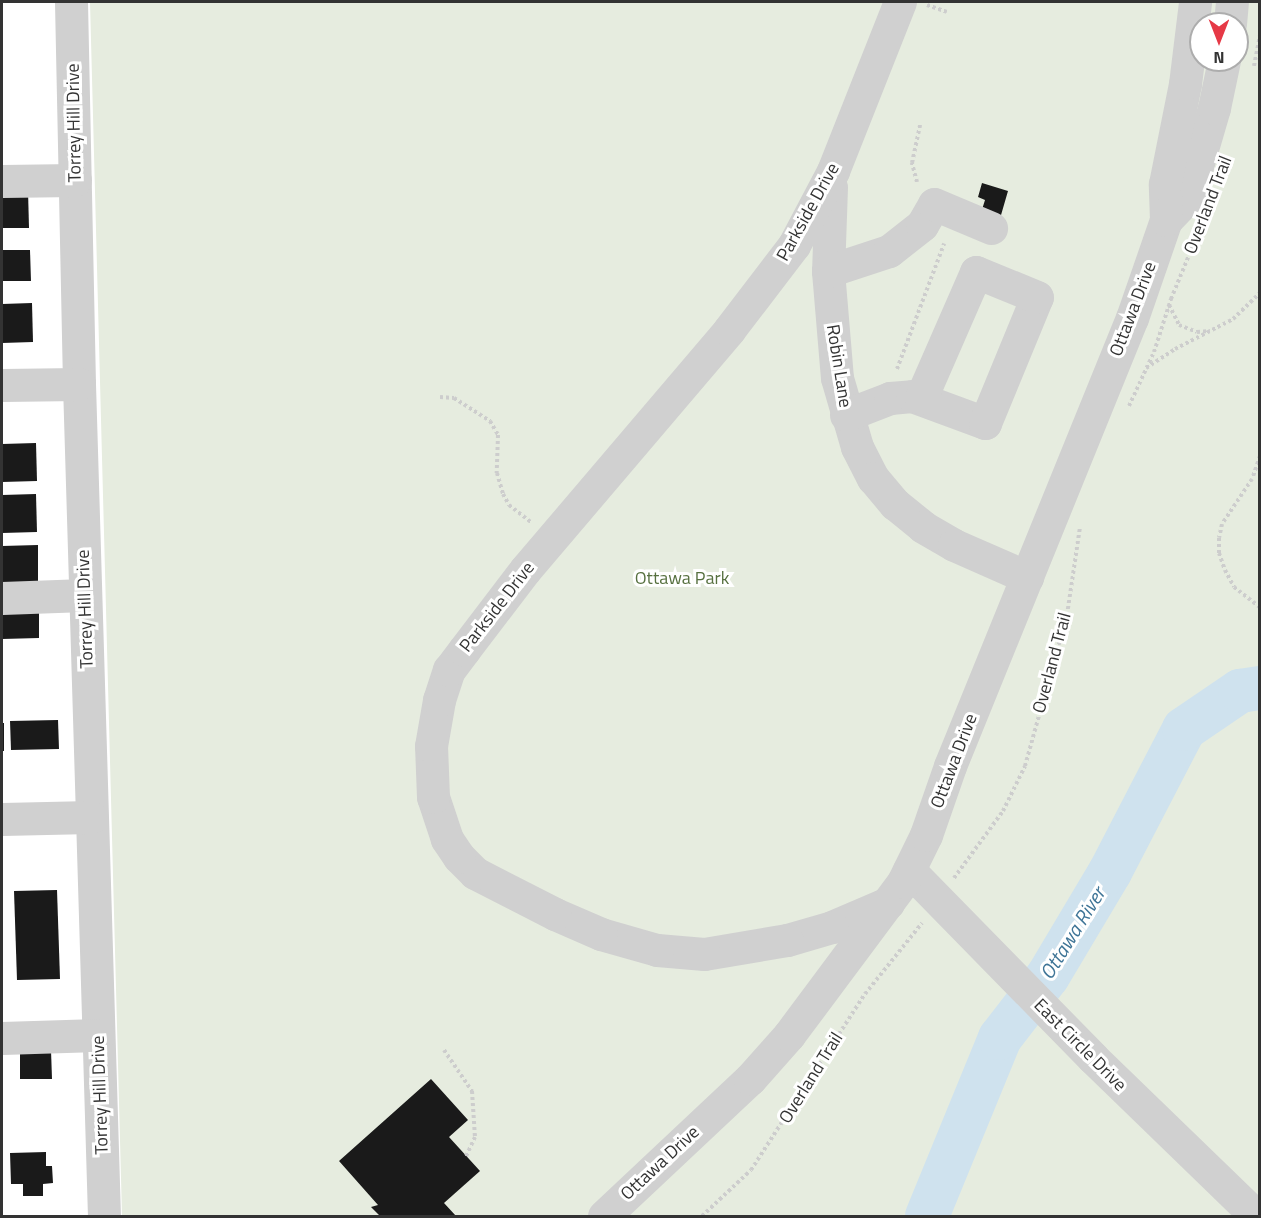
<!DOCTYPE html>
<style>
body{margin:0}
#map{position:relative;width:1261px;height:1218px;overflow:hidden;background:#fff;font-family:"Titillium Web",sans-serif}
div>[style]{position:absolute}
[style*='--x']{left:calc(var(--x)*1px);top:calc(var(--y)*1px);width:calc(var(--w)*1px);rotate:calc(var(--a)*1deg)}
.green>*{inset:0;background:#e6ecdf}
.river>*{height:44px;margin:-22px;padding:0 22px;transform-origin:22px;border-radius:22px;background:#cfe2ee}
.building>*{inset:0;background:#1a1a1a}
.path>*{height:4px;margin-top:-2px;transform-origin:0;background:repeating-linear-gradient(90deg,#cdcdcd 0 3px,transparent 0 6px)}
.minor>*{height:33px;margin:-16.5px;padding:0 16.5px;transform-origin:16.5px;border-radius:16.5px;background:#d0d0d0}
span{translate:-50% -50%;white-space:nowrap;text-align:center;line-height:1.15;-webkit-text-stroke:6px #fff;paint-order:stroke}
.street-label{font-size:18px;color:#333}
.park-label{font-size:18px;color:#56703f}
.water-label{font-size:20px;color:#3f7597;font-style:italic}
.frame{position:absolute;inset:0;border:3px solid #333;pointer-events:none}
.north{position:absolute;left:1189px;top:12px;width:60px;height:60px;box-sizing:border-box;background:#fff;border:2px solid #adadad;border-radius:50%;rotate:180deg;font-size:16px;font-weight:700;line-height:24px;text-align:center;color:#333}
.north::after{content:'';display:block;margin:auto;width:21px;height:27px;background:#e63946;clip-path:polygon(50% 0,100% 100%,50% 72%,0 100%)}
</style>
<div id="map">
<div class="green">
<i style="clip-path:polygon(evenodd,90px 2px,1259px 2px,1259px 1216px,122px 1216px,90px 2px,1201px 24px,1237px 24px,1237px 60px,1201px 60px,1201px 24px)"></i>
</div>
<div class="river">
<i style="--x:927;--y:1216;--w:192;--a:-67.7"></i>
<i style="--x:1000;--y:1038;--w:78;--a:-52.3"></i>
<i style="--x:1048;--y:976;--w:121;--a:-59.2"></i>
<i style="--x:1110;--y:872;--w:161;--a:-62.6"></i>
<i style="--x:1184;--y:729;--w:68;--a:-34.2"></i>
<i style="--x:1240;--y:691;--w:20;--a:-9"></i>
</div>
<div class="building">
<i style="clip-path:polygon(982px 183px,1008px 191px,999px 222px,980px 216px,985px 200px,978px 197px)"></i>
<i style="clip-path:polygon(28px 190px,29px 228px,2px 228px,2px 191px)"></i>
<i style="clip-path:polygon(2px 250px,30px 250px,31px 281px,2px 281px)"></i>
<i style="clip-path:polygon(32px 303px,33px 342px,2px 343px,2px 304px)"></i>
<i style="clip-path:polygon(36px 443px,37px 481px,2px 482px,2px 444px)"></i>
<i style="clip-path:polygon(36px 494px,37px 532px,2px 533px,2px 495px)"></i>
<i style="clip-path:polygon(38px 545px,38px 582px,2px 583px,2px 546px)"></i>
<i style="clip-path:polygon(39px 609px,39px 638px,2px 639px,2px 610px)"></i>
<i style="clip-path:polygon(58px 720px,59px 749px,11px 750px,10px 721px)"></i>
<i style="clip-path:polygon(2px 723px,4px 723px,4px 751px,2px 751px)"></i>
<i style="clip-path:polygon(57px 890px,60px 979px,17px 980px,14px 891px)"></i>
<i style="clip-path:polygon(51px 1050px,52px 1079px,20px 1079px,20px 1051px)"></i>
<i style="clip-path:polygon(431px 1079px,468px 1120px,449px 1137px,480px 1171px,444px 1203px,456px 1216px,380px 1216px,371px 1207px,378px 1205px,339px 1161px)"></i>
<i style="clip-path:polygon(46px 1152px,46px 1166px,52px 1166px,53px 1183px,43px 1184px,43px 1196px,23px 1196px,23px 1184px,11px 1184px,10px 1153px)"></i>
</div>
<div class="path">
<i style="--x:927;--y:5;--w:21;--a:19"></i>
<i style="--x:1254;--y:66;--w:31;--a:-79"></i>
<i style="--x:917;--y:182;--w:20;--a:-105"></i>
<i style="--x:912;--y:163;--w:39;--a:-78"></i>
<i style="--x:1169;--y:305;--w:22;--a:63"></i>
<i style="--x:1179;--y:325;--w:19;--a:21"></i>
<i style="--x:1197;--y:332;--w:13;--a:-4"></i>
<i style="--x:1146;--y:368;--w:35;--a:-33"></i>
<i style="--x:1175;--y:349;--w:65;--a:-27.3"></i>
<i style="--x:1233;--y:319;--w:37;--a:-44"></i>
<i style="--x:897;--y:369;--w:134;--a:-69.4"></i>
<i style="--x:440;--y:397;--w:14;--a:4"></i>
<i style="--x:454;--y:398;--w:43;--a:32.6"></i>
<i style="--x:490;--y:421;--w:16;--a:60"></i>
<i style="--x:498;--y:435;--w:38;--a:92"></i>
<i style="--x:497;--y:473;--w:22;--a:74"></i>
<i style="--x:503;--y:494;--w:13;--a:61"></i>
<i style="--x:509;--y:505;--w:28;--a:38"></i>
<i style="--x:1129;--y:406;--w:60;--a:-65.2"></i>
<i style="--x:1154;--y:352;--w:56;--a:-72.2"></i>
<i style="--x:1171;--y:299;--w:79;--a:-67.7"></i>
<i style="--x:1260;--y:456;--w:24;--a:109"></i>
<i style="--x:1252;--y:479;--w:54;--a:123.7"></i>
<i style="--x:1222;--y:524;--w:14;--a:102"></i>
<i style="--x:1219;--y:538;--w:15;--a:90"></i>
<i style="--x:1219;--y:553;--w:18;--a:71"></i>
<i style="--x:1225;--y:570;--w:19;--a:62"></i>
<i style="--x:1234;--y:587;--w:33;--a:38"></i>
<i style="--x:954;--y:878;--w:83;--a:-53.8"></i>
<i style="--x:1003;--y:811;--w:50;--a:-63.9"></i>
<i style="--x:1025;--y:766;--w:157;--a:-74.5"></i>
<i style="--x:1067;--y:615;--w:89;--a:-81.6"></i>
<i style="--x:444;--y:1050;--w:50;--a:55.7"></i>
<i style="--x:472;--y:1091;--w:46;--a:86.3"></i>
<i style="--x:475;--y:1137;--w:21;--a:115"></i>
<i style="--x:702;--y:1216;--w:67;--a:-43.2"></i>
<i style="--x:751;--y:1170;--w:210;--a:-57.1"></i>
<i style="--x:865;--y:994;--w:91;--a:-51.2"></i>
</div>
<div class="minor">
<i style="--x:71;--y:2;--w:382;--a:88.8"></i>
<i style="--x:79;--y:384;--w:832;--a:88.28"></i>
<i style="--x:1230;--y:24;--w:22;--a:-85"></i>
<i style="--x:2;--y:181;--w:73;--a:-0.8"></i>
<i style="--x:831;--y:187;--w:84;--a:92"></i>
<i style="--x:828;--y:271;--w:107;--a:85.2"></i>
<i style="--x:837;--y:378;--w:72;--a:73.8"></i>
<i style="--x:857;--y:447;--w:35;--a:63"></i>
<i style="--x:873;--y:478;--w:34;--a:50"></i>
<i style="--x:895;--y:504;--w:36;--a:39"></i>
<i style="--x:923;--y:527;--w:36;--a:30"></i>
<i style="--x:954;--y:545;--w:80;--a:23.7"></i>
<i style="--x:1166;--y:220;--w:32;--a:-46"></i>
<i style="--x:1188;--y:197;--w:93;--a:-73.7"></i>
<i style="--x:1214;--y:108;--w:49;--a:-78.2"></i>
<i style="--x:828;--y:271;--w:64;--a:-18.2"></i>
<i style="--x:889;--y:251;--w:42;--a:-38.2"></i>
<i style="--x:922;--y:225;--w:24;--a:-60"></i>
<i style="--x:934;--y:204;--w:62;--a:22.8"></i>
<i style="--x:2;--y:385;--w:77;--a:-0.7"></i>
<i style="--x:846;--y:415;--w:47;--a:-21.1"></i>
<i style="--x:890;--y:398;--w:22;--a:-5"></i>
<i style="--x:912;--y:396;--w:78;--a:20.3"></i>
<i style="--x:985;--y:423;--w:136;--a:-67.6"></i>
<i style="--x:1037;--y:297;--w:66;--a:-157.7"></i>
<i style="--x:976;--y:272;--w:137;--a:113.6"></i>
<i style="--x:2;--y:598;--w:83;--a:-2.1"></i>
<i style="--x:2;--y:819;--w:89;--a:-1.3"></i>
<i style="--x:909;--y:870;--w:263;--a:45.6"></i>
<i style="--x:1093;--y:1058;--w:227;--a:44.1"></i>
<i style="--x:888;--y:903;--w:61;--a:156.8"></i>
<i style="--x:832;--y:927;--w:47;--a:163.9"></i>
<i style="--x:787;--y:940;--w:84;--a:170.4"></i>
<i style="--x:704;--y:954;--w:47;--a:-175.1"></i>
<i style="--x:657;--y:950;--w:58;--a:-164.1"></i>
<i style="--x:601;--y:934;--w:50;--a:-156.5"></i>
<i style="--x:555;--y:914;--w:90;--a:-152.9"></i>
<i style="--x:475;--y:873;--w:23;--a:-135"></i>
<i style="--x:459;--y:857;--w:22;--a:-124"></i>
<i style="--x:447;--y:839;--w:44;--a:-108.4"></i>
<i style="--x:433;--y:797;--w:51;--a:-92.2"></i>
<i style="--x:431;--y:746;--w:47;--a:-80.1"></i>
<i style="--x:439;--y:700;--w:32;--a:-72"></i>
<i style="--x:449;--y:670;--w:25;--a:-53"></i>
<i style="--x:464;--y:650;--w:101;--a:-52.7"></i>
<i style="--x:525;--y:570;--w:315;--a:-49.6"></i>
<i style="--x:729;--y:330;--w:107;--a:-52.6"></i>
<i style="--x:794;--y:245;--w:84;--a:-62.2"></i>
<i style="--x:833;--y:171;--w:182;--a:-68.4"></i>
<i style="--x:2;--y:1038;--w:96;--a:-1.8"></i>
<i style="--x:604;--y:1216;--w:200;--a:-43.2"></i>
<i style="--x:750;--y:1079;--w:59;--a:-48.4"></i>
<i style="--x:789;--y:1035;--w:191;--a:-53.3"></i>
<i style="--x:903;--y:882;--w:52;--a:-63.9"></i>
<i style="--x:926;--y:835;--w:73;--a:-70.8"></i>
<i style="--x:950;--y:766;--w:484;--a:-67.9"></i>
<i style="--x:1132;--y:318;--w:104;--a:-70.9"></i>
<i style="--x:1166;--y:220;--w:36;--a:-92"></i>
<i style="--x:1165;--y:184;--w:102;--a:-78.7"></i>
<i style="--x:1185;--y:84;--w:83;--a:-83"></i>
</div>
<div class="street-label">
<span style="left:74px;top:123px;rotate:-91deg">Torrey Hill Drive</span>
<span style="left:1208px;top:205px;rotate:-69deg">Overland Trail</span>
<span style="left:808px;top:212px;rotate:-61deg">Parkside Drive</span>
<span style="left:1133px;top:309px;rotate:-69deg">Ottawa Drive</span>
<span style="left:839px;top:366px;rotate:81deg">Robin Lane</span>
<span style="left:497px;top:607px;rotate:-52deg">Parkside Drive</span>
<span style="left:85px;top:609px;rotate:-92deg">Torrey Hill Drive</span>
<span style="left:1052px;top:663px;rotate:-75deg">Overland Trail</span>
<span style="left:954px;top:761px;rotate:-69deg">Ottawa Drive</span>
<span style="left:1080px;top:1045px;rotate:45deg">East Circle Drive</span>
<span style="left:811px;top:1078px;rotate:-58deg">Overland Trail</span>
<span style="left:100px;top:1095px;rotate:-92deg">Torrey Hill Drive</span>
<span style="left:660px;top:1163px;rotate:-43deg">Ottawa Drive</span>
</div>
<div class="park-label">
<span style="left:682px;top:578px">Ottawa Park</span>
</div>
<div class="water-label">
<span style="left:1072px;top:933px;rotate:-58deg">Ottawa River</span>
</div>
<div class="frame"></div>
<div class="north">N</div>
</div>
